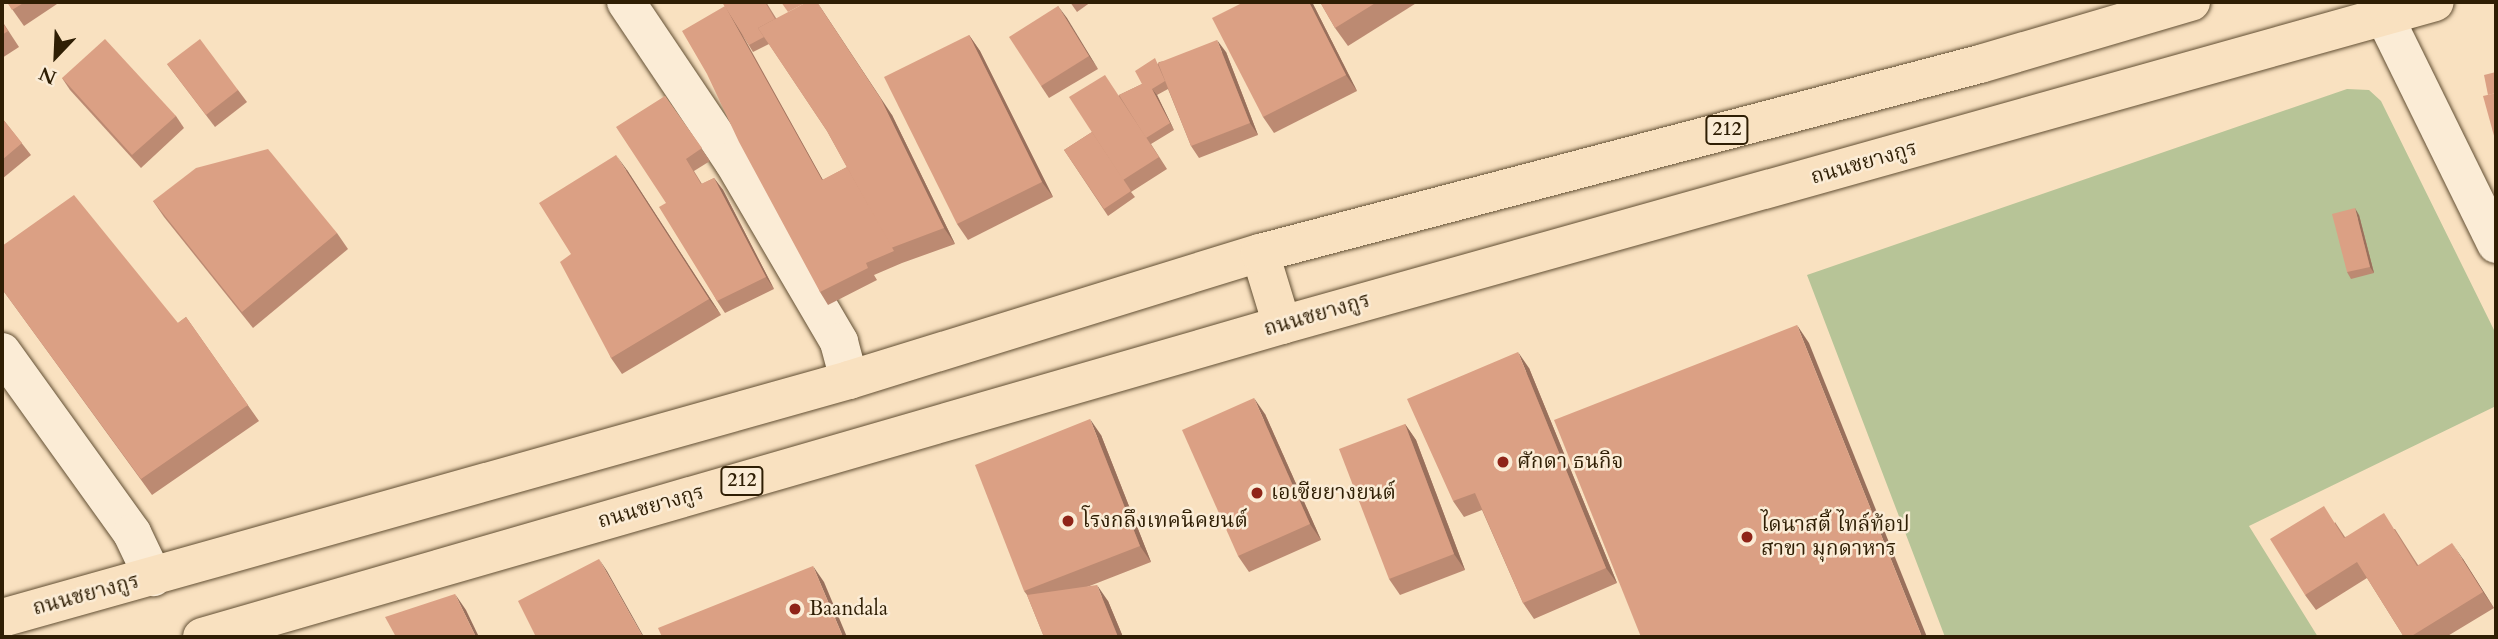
<!DOCTYPE html>
<meta charset="utf-8">
<style>
body{margin:0}
#map{position:relative;width:2498px;height:639px;overflow:hidden;background:#f9e1c0;font-family:Cardo,"Noto Serif Thai",serif}
div>[style]{position:absolute}
[style*='--x']{left:calc(var(--x)*1px);top:calc(var(--y)*1px);width:calc(var(--w)*1px);rotate:calc(var(--a)*1deg)}
.green>*{inset:0;background:#b7c497}
.roads{filter:drop-shadow(0 0 2px #624f33) drop-shadow(0 0 2px #624f33)}
.minor>*{height:38px;margin:-19px;padding:0 19px;transform-origin:19px;border-radius:19px;background:#fbecd6}
.major>*{height:38px;margin:-19px;padding:0 19px;transform-origin:19px;border-radius:19px;background:#f9e1c0}
.wall>*{inset:0;background:#bc8a72}
.shaded-wall>*{inset:0;background:#99705c}
.building>*{inset:0;background:#dba084}
.dots>*{width:19px;height:19px;translate:-50% -50%;box-sizing:border-box;border:4px solid #fbecd6;border-radius:50%}
span{translate:-50% -50%;white-space:nowrap;text-align:center;line-height:1.15;-webkit-text-stroke:5px #fbecd6;paint-order:stroke}
.shield-label span{padding:2px 5px;background:#fbecd6;border:2px solid;border-radius:5px;-webkit-text-stroke-width:0}
.shield-label{font-size:19px;color:#2f1e04;font-weight:700}
.street-label{font-size:21px;color:#2f1e04}
.poi-label{font-size:21px;color:#2f1e04}
.left{translate:0 -50%;text-align:left}
.frame{position:absolute;inset:0;border:4px solid #2f1e04;pointer-events:none}
.north{position:absolute;left:21px;top:21px;width:70px;height:70px;-webkit-text-stroke:5px #fbecd6;paint-order:stroke;rotate:203deg;font-size:19px;font-weight:700;line-height:28px;text-align:center;color:#2f1e04}
.north::after{content:'';display:block;margin:auto;width:24px;height:32px;background:#2f1e04;clip-path:polygon(50% 0,100% 100%,50% 72%,0 100%)}
</style>
<div id="map">
<div class="green">
<i style="clip-path:polygon(2347px 89px,2369px 90px,2381px 101px,2496px 334px,2496px 406px,2249px 526px,2318px 637px,1945px 637px,1807px 275px)"></i>
</div>
<div class="roads">
<div class="minor">
<i style="--x:626;--y:2;--w:192;--a:56.1"></i>
<i style="--x:733;--y:161;--w:210;--a:59.6"></i>
<i style="--x:839;--y:342;--w:39;--a:75"></i>
<i style="--x:2384;--y:16;--w:254;--a:63.8"></i>
<i style="--x:2;--y:352;--w:223;--a:54.3"></i>
<i style="--x:132;--y:533;--w:49;--a:64.5"></i>
</div>
<div class="major">
<i style="--x:1260;--y:253;--w:75;--a:73"></i>
<i style="--x:2;--y:618;--w:880;--a:-15.69"></i>
<i style="--x:849;--y:380;--w:430;--a:-17.2"></i>
<i style="--x:1260;--y:253;--w:744;--a:-14.71"></i>
<i style="--x:1980;--y:64;--w:220;--a:-16.4"></i>
<i style="--x:202;--y:637;--w:1124;--a:-16.11"></i>
<i style="--x:1282;--y:325;--w:1197;--a:-15.65"></i>
</div>
</div>
<div class="wall">
<i style="clip-path:polygon(7px 2px,60px 2px,24px 26px)"></i>
<i style="clip-path:polygon(evenodd,722px 2px,766px 2px,776px 18px,892px 115px,955px 244px,902px 263px,874px 275px,877px 280px,828px 305px,820px 292px,725px 6px,722px 2px,742px 34px,753px 52px,769px 44px,827px 131px,847px 167px,823px 180px,742px 34px)"></i>
<i style="clip-path:polygon(1070px 2px,1091px 2px,1077px 12px)"></i>
<i style="clip-path:polygon(1244px 2px,1312px 2px,1357px 91px,1274px 133px,1263px 117px)"></i>
<i style="clip-path:polygon(1320px 2px,1418px 2px,1348px 46px,1335px 28px)"></i>
<i style="clip-path:polygon(1058px 6px,1098px 69px,1049px 98px,1041px 86px)"></i>
<i style="clip-path:polygon(2px 21px,19px 47px,2px 58px)"></i>
<i style="clip-path:polygon(969px 35px,980px 51px,1053px 197px,968px 240px,957px 224px)"></i>
<i style="clip-path:polygon(1226px 52px,1258px 135px,1199px 158px,1191px 146px,1168px 89px,1157px 95px,1174px 130px,1151px 144px,1167px 169px,1131px 192px,1135px 197px,1108px 216px,1064px 150px,1092px 132px,1119px 95px,1142px 84px,1159px 62px)"></i>
<i style="clip-path:polygon(167px 64px,238px 90px,247px 102px,215px 127px)"></i>
<i style="clip-path:polygon(62px 78px,176px 116px,184px 128px,141px 168px,70px 90px)"></i>
<i style="clip-path:polygon(665px 96px,710px 161px,694px 171px,702px 184px,714px 178px,723px 190px,774px 289px,725px 313px,717px 301px,666px 203px)"></i>
<i style="clip-path:polygon(2px 118px,31px 155px,2px 179px)"></i>
<i style="clip-path:polygon(627px 170px,721px 315px,622px 374px,611px 358px,571px 254px)"></i>
<i style="clip-path:polygon(153px 201px,337px 233px,348px 249px,253px 328px,164px 217px)"></i>
<i style="clip-path:polygon(2359px 215px,2374px 273px,2351px 279px,2347px 272px)"></i>
<i style="clip-path:polygon(2px 289px,178px 323px,186px 317px,259px 421px,152px 495px)"></i>
<i style="clip-path:polygon(1529px 368px,1617px 583px,1534px 619px,1523px 603px,1482px 510px,1464px 517px,1453px 501px)"></i>
<i style="clip-path:polygon(1265px 414px,1321px 540px,1249px 572px,1238px 556px)"></i>
<i style="clip-path:polygon(1405px 424px,1416px 440px,1465px 570px,1400px 595px,1389px 579px)"></i>
<i style="clip-path:polygon(1101px 435px,1151px 562px,1087px 587px,1108px 601px,1123px 637px,1044px 637px,1027px 595px,1024px 591px)"></i>
<i style="clip-path:polygon(2335px 522px,2345px 537px,2395px 529px,2418px 565px,2463px 559px,2494px 608px,2446px 637px,2404px 637px,2367px 578px,2316px 610px,2305px 595px)"></i>
</div>
<div class="shaded-wall">
<i style="clip-path:polygon(817px 2px,892px 115px,955px 244px,944px 228px)"></i>
<i style="clip-path:polygon(1309px 2px,1312px 2px,1357px 91px,1346px 75px)"></i>
<i style="clip-path:polygon(725px 6px,733px 19px,830px 193px,822px 180px)"></i>
<i style="clip-path:polygon(1058px 6px,1067px 18px,1098px 69px,1089px 56px)"></i>
<i style="clip-path:polygon(969px 35px,980px 51px,1053px 197px,1042px 182px)"></i>
<i style="clip-path:polygon(1217px 40px,1226px 52px,1258px 135px,1250px 123px)"></i>
<i style="clip-path:polygon(1152px 89px,1157px 95px,1174px 130px,1170px 123px)"></i>
<i style="clip-path:polygon(616px 155px,627px 170px,721px 315px,709px 299px)"></i>
<i style="clip-path:polygon(714px 178px,723px 190px,774px 289px,766px 277px)"></i>
<i style="clip-path:polygon(2355px 208px,2359px 215px,2374px 273px,2370px 267px)"></i>
<i style="clip-path:polygon(1797px 325px,1809px 343px,1927px 637px,1922px 637px)"></i>
<i style="clip-path:polygon(1518px 352px,1529px 368px,1617px 583px,1606px 568px)"></i>
<i style="clip-path:polygon(1254px 398px,1265px 414px,1321px 540px,1310px 524px)"></i>
<i style="clip-path:polygon(1090px 419px,1101px 435px,1151px 562px,1140px 546px)"></i>
<i style="clip-path:polygon(1405px 424px,1416px 440px,1465px 570px,1454px 554px)"></i>
<i style="clip-path:polygon(2452px 543px,2463px 559px,2494px 608px,2483px 592px)"></i>
<i style="clip-path:polygon(599px 559px,607px 571px,644px 637px,643px 637px)"></i>
<i style="clip-path:polygon(813px 566px,824px 582px,847px 637px,843px 637px)"></i>
<i style="clip-path:polygon(1097px 585px,1108px 601px,1123px 637px,1118px 637px)"></i>
<i style="clip-path:polygon(455px 594px,466px 610px,479px 637px,476px 637px)"></i>
</div>
<div class="building">
<i style="clip-path:polygon(7px 2px,25px 2px,12px 10px)"></i>
<i style="clip-path:polygon(722px 2px,765px 2px,775px 19px,758px 28px,764px 37px,749px 45px)"></i>
<i style="clip-path:polygon(781px 2px,807px 2px,788px 12px)"></i>
<i style="clip-path:polygon(807px 2px,817px 2px,881px 99px,944px 228px,891px 248px,827px 131px,758px 28px)"></i>
<i style="clip-path:polygon(1244px 2px,1309px 2px,1346px 75px,1263px 117px,1212px 18px)"></i>
<i style="clip-path:polygon(1320px 2px,1377px 2px,1335px 28px)"></i>
<i style="clip-path:polygon(725px 6px,822px 180px,847px 167px,894px 251px,866px 263px,868px 268px,820px 292px,739px 142px,707px 74px,682px 31px)"></i>
<i style="clip-path:polygon(1058px 6px,1089px 56px,1041px 86px,1009px 37px)"></i>
<i style="clip-path:polygon(2px 22px,8px 31px,2px 35px)"></i>
<i style="clip-path:polygon(969px 35px,1042px 182px,957px 224px,884px 77px)"></i>
<i style="clip-path:polygon(105px 39px,176px 116px,132px 155px,62px 78px)"></i>
<i style="clip-path:polygon(200px 39px,238px 90px,206px 115px,167px 64px)"></i>
<i style="clip-path:polygon(1217px 40px,1250px 123px,1191px 146px,1158px 63px)"></i>
<i style="clip-path:polygon(1155px 58px,1165px 81px,1152px 89px,1170px 123px,1146px 138px,1119px 95px,1142px 84px,1135px 71px)"></i>
<i style="clip-path:polygon(2496px 72px,2496px 93px,2488px 95px,2484px 75px)"></i>
<i style="clip-path:polygon(1105px 75px,1159px 157px,1123px 180px,1069px 97px)"></i>
<i style="clip-path:polygon(2496px 93px,2496px 143px,2483px 96px)"></i>
<i style="clip-path:polygon(665px 96px,702px 148px,686px 159px,701px 184px,714px 178px,766px 277px,717px 301px,659px 207px,666px 203px,616px 127px)"></i>
<i style="clip-path:polygon(2px 118px,22px 143px,2px 160px)"></i>
<i style="clip-path:polygon(1092px 132px,1131px 191px,1104px 209px,1064px 150px)"></i>
<i style="clip-path:polygon(268px 149px,337px 233px,242px 312px,153px 201px,196px 168px)"></i>
<i style="clip-path:polygon(616px 155px,709px 299px,611px 358px,560px 262px,571px 254px,539px 203px)"></i>
<i style="clip-path:polygon(74px 195px,178px 323px,186px 317px,248px 405px,141px 479px,2px 289px,2px 246px)"></i>
<i style="clip-path:polygon(2355px 208px,2370px 267px,2347px 272px,2332px 214px)"></i>
<i style="clip-path:polygon(1797px 325px,1922px 637px,1641px 637px,1554px 420px)"></i>
<i style="clip-path:polygon(1518px 352px,1606px 568px,1523px 603px,1475px 493px,1453px 501px,1407px 399px)"></i>
<i style="clip-path:polygon(1254px 398px,1310px 524px,1238px 556px,1182px 430px)"></i>
<i style="clip-path:polygon(1090px 419px,1140px 546px,1024px 591px,975px 465px)"></i>
<i style="clip-path:polygon(1405px 424px,1454px 554px,1389px 579px,1339px 449px)"></i>
<i style="clip-path:polygon(2324px 506px,2344px 538px,2384px 513px,2417px 566px,2452px 543px,2483px 592px,2410px 637px,2404px 637px,2357px 562px,2305px 595px,2270px 539px)"></i>
<i style="clip-path:polygon(599px 559px,643px 637px,536px 637px,518px 601px)"></i>
<i style="clip-path:polygon(813px 566px,843px 637px,662px 637px,658px 628px)"></i>
<i style="clip-path:polygon(1097px 585px,1118px 637px,1044px 637px,1027px 595px)"></i>
<i style="clip-path:polygon(455px 594px,476px 637px,396px 637px,385px 617px)"></i>
</div>
<div class="dots">
<i style="left:1503px;top:462px;background:#8f2418"></i>
<i style="left:1257px;top:493px;background:#8f2418"></i>
<i style="left:1068px;top:521px;background:#8f2418"></i>
<i style="left:1747px;top:537px;background:#8f2418"></i>
<i style="left:795px;top:609px;background:#8f2418"></i>
</div>
<div class="shield-label">
<span style="left:1727px;top:130px">212</span>
<span style="left:742px;top:481px">212</span>
</div>
<div class="street-label">
<span style="left:1864px;top:163px;rotate:-16deg">ถนนชยางกูร</span>
<span style="left:1317px;top:315px;rotate:-16deg">ถนนชยางกูร</span>
<span style="left:651px;top:507px;rotate:-16deg">ถนนชยางกูร</span>
<span style="left:86px;top:595px;rotate:-15deg">ถนนชยางกูร</span>
</div>
<div class="poi-label">
<span class="left" style="left:1517px;top:462px">ศักดา ธนกิจ</span>
<span class="left" style="left:1271px;top:493px">เอเซียยางยนต์</span>
<span class="left" style="left:1082px;top:521px">โรงกลึงเทคนิคยนต์</span>
<span class="left" style="left:1761px;top:537px">ไดนาสตี้ ไทล์ท้อป<br>สาขา มุกดาหาร</span>
<span class="left" style="left:809px;top:609px">Baandala</span>
</div>
<div class="frame"></div>
<div class="north">N</div>
</div>
